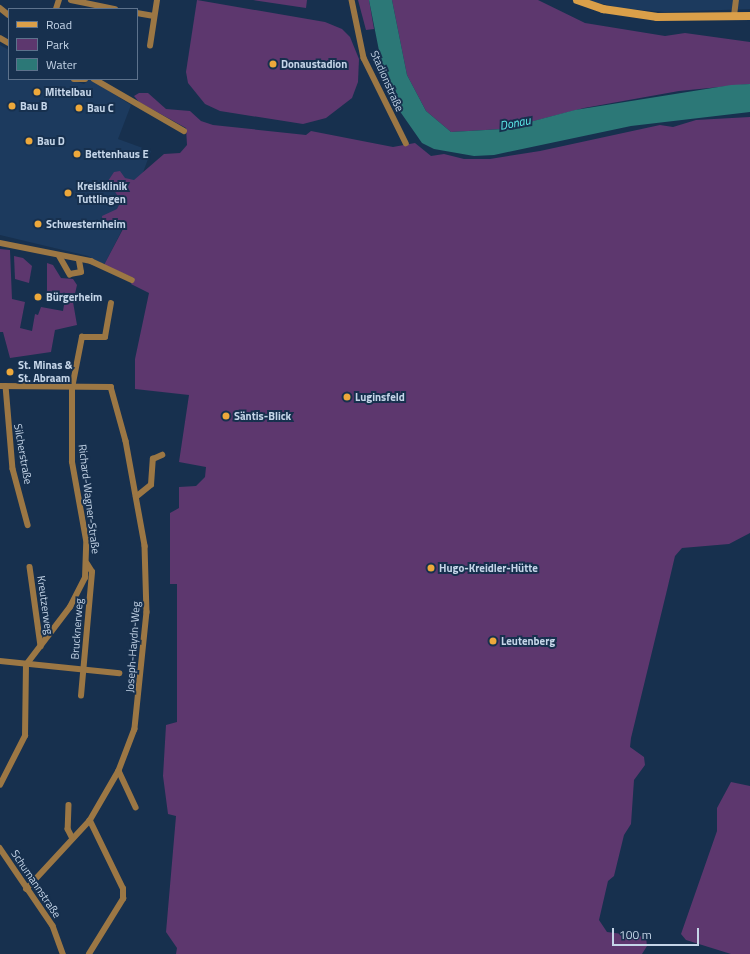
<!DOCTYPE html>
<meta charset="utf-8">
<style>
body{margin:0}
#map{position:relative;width:750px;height:954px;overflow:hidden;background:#17304e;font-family:"Titillium Web",sans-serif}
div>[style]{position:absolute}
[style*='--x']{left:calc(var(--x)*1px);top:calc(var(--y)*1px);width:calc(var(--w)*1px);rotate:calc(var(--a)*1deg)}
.built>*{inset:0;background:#1c3a5e}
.green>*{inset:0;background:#5d376e}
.water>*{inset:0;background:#2c7877}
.street>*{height:5.5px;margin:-2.75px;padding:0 2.75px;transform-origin:2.75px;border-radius:2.75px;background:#9c7744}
.secondary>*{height:8px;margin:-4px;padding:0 4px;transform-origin:4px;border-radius:4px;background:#da9f49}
.dots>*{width:11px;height:11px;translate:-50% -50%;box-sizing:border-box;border:2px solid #17304e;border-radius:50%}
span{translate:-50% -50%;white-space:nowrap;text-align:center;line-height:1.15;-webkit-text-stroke:4px #17304e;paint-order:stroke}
.poi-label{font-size:11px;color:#c5d5e8;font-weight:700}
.left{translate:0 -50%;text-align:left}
.street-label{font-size:11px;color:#c5d5e8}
.water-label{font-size:12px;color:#5dedeb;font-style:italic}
.legend{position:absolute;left:8px;top:8px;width:130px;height:72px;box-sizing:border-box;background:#17304e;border:1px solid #5d728c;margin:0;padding:5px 7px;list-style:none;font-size:12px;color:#c5d5e8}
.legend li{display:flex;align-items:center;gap:8px;height:20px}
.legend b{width:20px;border:1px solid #5d728c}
.scale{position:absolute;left:612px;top:928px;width:87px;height:18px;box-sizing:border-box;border:2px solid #c5d5e8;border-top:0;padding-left:5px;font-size:12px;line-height:14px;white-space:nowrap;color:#c5d5e8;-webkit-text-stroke:3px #17304e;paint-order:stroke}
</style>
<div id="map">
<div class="built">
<i style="clip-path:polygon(586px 0,750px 0,750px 9px,665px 12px,620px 8px)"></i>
<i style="clip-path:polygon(0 45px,9px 50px,9px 79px,67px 79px,84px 84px,90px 79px,131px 105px,118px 139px,151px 151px,120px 234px,104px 265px,88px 256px,0 235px)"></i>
</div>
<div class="green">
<i style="clip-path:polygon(197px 0,325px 22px,342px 29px,350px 37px,359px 59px,358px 82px,352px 98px,326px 118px,303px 124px,220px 111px,205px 104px,188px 83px,186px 72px)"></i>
<i style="clip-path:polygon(253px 0,307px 0,306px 8px)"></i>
<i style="clip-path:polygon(358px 0,369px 0,374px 29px,366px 30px)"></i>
<i style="clip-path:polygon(392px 0,538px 0,585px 23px,665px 36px,685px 33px,750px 42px,750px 84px,679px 91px,584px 108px,503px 129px,451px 132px,426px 111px,407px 75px)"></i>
<i style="clip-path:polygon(139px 93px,148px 93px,166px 109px,190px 111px,201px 121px,213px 125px,306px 135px,311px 131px,393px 147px,415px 143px,431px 156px,444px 154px,464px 159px,490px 159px,540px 151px,660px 125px,673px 127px,696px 120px,750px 117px,750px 533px,729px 544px,682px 548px,675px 556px,667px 590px,631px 738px,630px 747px,644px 757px,645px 765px,634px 780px,631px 824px,624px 835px,614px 876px,608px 881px,599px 920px,607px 932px,646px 937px,647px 946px,642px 954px,176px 954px,177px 948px,166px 932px,176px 816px,168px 814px,163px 776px,166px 725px,177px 722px,177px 584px,170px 584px,170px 513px,179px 508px,179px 487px,196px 486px,205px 477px,206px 467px,179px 462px,189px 395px,135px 389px,135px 359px,149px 293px,131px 284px,134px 278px,104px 265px,123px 229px,103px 230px,102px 216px,117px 209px,121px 201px,108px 181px,114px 172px,120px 171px,125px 178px,134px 180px,164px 154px,180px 153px,187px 145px,186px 128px,139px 102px,134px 96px)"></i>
<i style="clip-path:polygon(0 249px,10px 250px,12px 299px,25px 302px,20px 328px,32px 331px,35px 314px,38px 315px,41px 307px,63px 311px,65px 299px,47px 295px,47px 263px,53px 265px,61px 278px,73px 279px,77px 285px,73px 302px,77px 325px,55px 330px,51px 352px,10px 358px,3px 332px,0 332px)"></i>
<i style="clip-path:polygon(14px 256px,23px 258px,32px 266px,29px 283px,15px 279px)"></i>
<i style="clip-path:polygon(731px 782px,750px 786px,750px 954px,731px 954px,686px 940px,681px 934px,717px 831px,717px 808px)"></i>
</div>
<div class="water">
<i style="clip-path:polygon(369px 0,392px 0,407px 75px,426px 111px,451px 132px,503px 129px,575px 110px,731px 85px,750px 84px,750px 112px,631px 126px,494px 155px,474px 156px,434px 149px,422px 143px,399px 110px,383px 71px)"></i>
</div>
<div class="street">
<i style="--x:71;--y:0;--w:45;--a:11.6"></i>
<i style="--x:352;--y:0;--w:59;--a:78.3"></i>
<i style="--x:364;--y:58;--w:95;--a:63.7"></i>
<i style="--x:0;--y:8;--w:11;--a:38"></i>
<i style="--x:56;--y:9;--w:9;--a:-72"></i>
<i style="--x:137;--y:13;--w:17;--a:10"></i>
<i style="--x:734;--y:16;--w:16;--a:-83"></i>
<i style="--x:0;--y:38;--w:10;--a:29"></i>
<i style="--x:150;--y:46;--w:47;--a:-81.3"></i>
<i style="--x:74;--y:79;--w:11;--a:0"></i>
<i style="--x:94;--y:79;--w:104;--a:30"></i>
<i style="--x:0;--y:243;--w:93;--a:11.2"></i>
<i style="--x:91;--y:261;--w:45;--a:24.9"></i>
<i style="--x:60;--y:257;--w:20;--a:60"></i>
<i style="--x:70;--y:274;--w:11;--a:-10"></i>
<i style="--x:81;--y:272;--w:11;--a:-100"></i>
<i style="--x:0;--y:386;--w:111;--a:0.5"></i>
<i style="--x:111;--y:387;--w:56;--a:74.5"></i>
<i style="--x:126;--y:441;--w:107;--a:79.7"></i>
<i style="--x:145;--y:546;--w:66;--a:88.3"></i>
<i style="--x:147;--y:612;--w:118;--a:95.9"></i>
<i style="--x:135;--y:729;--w:45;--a:110.9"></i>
<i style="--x:119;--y:771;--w:58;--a:120.1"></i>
<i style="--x:90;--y:821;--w:93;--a:132.8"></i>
<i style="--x:6;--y:386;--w:83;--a:85.2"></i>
<i style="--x:13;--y:469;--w:58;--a:75"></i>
<i style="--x:136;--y:497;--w:19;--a:-39"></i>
<i style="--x:151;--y:485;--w:26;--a:-86"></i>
<i style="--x:153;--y:459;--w:10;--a:-24"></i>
<i style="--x:30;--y:567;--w:80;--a:82.1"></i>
<i style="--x:0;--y:661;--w:120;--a:5.8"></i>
<i style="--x:81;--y:696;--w:124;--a:-84.9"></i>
<i style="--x:92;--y:572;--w:9;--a:-122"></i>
<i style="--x:119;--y:771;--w:40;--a:65"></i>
<i style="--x:0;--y:785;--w:55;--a:-63"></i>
<i style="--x:25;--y:736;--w:71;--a:-89.2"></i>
<i style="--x:26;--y:665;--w:73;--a:-52.8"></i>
<i style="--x:70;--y:607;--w:33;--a:-63"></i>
<i style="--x:85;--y:578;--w:38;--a:-88"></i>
<i style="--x:86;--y:540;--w:79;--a:-100.2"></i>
<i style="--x:72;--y:462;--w:74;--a:-90"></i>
<i style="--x:72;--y:388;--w:52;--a:-78.9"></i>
<i style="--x:82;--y:337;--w:23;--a:0"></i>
<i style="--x:105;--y:337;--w:34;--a:-80"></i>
<i style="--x:69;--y:805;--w:24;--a:92"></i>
<i style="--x:68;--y:829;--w:9;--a:63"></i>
<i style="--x:0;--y:848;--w:94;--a:55.8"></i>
<i style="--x:53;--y:926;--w:30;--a:70"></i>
<i style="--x:89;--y:954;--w:65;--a:-58.3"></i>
<i style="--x:123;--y:899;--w:10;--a:-90"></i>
<i style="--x:123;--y:889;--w:76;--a:-115.9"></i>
</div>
<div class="secondary">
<i style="--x:577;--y:0;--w:28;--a:19"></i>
<i style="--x:603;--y:9;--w:55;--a:8.4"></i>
<i style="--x:657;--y:17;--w:93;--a:-0.6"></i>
</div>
<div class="dots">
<i style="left:273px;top:64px;background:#eda83b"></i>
<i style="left:37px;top:92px;background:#eda83b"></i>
<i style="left:12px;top:106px;background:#eda83b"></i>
<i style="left:79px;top:108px;background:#eda83b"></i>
<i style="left:29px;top:141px;background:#eda83b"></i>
<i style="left:77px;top:154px;background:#eda83b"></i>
<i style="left:68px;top:193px;background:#eda83b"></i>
<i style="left:38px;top:224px;background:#eda83b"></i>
<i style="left:38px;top:297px;background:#eda83b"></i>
<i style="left:10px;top:372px;background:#eda83b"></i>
<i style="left:347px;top:397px;background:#eda83b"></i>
<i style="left:226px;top:416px;background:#eda83b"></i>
<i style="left:431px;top:568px;background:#eda83b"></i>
<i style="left:493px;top:641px;background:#eda83b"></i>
</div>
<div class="poi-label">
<span class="left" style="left:281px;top:64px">Donaustadion</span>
<span class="left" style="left:45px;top:92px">Mittelbau</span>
<span class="left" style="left:20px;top:106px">Bau B</span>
<span class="left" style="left:87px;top:108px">Bau C</span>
<span class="left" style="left:37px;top:141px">Bau D</span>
<span class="left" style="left:85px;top:154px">Bettenhaus E</span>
<span class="left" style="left:77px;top:193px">Kreisklinik<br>Tuttlingen</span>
<span class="left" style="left:46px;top:224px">Schwesternheim</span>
<span class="left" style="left:46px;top:297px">Bürgerheim</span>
<span class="left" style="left:18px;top:372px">St. Minas &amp;<br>St. Abraam</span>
<span class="left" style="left:355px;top:397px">Luginsfeld</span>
<span class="left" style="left:234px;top:416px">Säntis-Blick</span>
<span class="left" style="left:439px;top:568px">Hugo-Kreidler-Hütte</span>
<span class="left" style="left:501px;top:641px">Leutenberg</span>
</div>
<div class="street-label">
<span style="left:387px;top:81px;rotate:66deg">Stadionstraße</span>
<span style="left:23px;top:454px;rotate:80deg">Silcherstraße</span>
<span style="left:89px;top:499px;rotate:83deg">Richard-Wagner-Straße</span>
<span style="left:45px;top:605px;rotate:82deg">Kreutzerweg</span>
<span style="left:77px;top:629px;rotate:-86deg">Brucknerweg</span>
<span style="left:133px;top:647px;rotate:-86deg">Joseph-Haydn-Weg</span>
<span style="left:36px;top:884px;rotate:56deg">Schumannstraße</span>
</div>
<div class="water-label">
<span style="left:515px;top:123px;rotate:-11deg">Donau</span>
</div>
<ul class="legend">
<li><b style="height:5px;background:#da9f49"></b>Road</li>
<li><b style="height:11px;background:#5d376e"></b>Park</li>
<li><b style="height:11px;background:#2c7877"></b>Water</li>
</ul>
<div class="scale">100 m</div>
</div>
